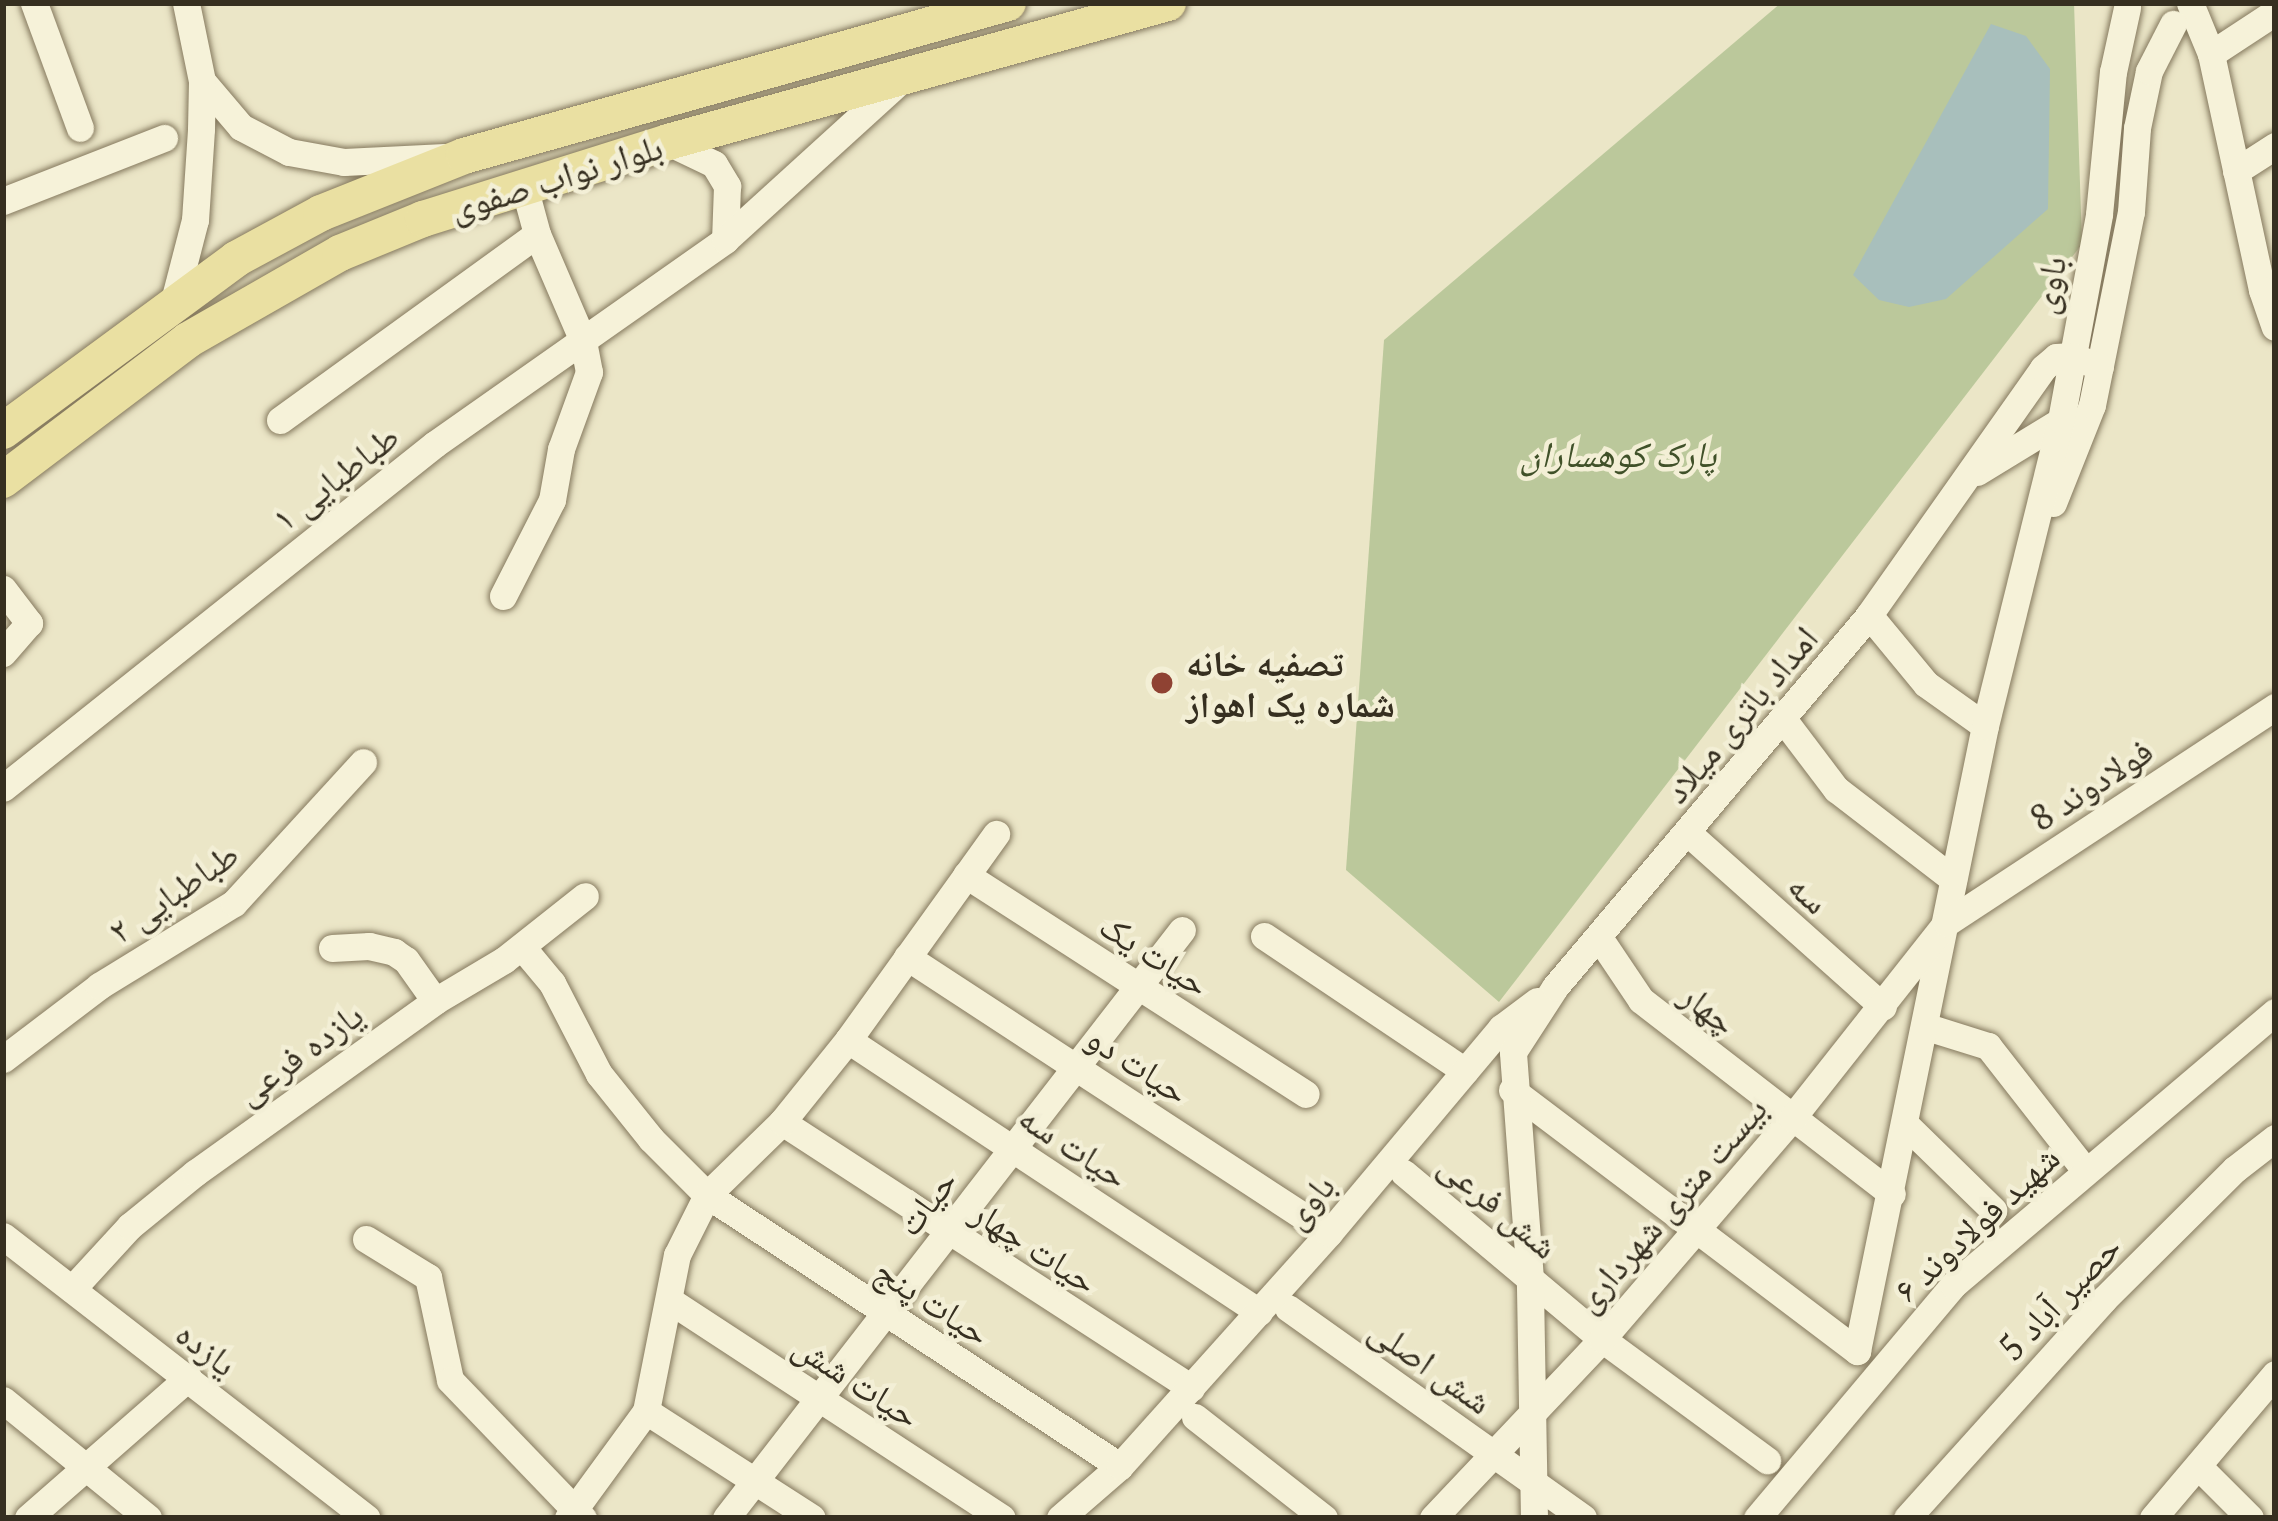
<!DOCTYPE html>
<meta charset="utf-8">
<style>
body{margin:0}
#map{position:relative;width:2278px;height:1521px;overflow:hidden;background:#ebe6c7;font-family:"PT Serif","Noto Naskh Arabic",serif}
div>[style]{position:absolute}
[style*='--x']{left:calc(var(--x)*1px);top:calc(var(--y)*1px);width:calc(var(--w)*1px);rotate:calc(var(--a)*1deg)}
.green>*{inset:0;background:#bbc89b}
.water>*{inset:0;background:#a8bfbc}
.roads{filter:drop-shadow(0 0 3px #85795e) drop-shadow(0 0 3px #85795e)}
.minor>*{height:27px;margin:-13.5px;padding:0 13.5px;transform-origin:13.5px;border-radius:13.5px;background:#f6f2d9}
.major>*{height:36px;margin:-18px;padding:0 18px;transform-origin:18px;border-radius:18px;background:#eae0a2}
.dots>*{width:33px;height:33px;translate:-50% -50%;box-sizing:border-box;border:6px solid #f3efd6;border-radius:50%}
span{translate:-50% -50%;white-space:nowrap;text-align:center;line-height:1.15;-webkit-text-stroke:9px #f3efd6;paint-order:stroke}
.street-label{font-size:36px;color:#362f20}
.park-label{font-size:36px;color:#405129;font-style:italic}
.poi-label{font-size:36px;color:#362f20;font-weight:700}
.left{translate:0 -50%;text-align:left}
.frame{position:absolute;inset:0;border:6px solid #362f20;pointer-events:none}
</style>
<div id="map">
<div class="green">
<i style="clip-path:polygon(1781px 3px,2074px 3px,2082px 244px,1499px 1002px,1346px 870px,1384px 340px)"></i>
</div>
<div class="water">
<i style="clip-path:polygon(1991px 24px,2026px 36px,2050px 69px,2048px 209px,1946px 299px,1909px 307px,1879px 300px,1853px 275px)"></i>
</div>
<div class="roads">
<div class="minor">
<i style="--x:34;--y:3;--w:133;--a:69.8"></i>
<i style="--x:2190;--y:3;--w:55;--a:67.6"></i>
<i style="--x:2211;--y:54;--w:241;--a:77.8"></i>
<i style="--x:2262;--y:290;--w:39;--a:71"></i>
<i style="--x:2211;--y:54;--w:77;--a:-33.3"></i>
<i style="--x:202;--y:81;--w:60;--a:49.7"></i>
<i style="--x:241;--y:127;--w:54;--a:27.5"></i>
<i style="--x:289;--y:152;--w:56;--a:10.3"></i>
<i style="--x:344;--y:162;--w:101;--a:-2.8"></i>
<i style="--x:668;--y:142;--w:51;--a:25.6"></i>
<i style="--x:714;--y:164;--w:26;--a:59"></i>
<i style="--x:727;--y:186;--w:54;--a:92.1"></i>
<i style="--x:2236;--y:171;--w:46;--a:-32.7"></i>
<i style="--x:3;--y:201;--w:173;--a:-21.4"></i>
<i style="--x:174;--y:301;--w:84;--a:-75.5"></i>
<i style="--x:195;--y:220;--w:91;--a:-86.2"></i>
<i style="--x:201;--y:129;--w:48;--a:-88.8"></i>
<i style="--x:202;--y:81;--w:80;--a:-101.6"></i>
<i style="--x:280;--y:420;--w:317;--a:-35.9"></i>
<i style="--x:537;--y:234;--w:50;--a:-105.2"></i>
<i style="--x:1977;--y:472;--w:105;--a:-31.4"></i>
<i style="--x:2053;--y:503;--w:105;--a:-68.3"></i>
<i style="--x:2092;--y:405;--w:197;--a:-78.6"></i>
<i style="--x:2131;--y:212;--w:84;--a:-85.9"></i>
<i style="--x:2137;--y:128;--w:58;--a:-78.1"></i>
<i style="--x:2149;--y:71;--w:53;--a:-62.9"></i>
<i style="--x:3;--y:589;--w:43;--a:52.6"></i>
<i style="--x:29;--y:623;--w:40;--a:131"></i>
<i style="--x:503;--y:596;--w:108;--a:-63"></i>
<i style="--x:552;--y:500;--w:52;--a:-80"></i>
<i style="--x:561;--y:449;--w:82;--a:-70"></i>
<i style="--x:589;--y:372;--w:32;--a:-101"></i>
<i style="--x:583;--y:341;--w:116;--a:-113.3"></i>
<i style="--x:1869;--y:615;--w:89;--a:50.4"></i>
<i style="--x:1926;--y:684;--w:72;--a:35.4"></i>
<i style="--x:1783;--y:719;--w:88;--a:52.9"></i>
<i style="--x:1836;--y:789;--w:148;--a:37.6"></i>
<i style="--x:3;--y:788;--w:552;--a:-38.53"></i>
<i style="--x:435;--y:444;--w:355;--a:-35.1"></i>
<i style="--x:725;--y:240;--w:241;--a:-42.3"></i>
<i style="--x:1688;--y:833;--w:261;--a:41.7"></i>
<i style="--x:966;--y:875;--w:404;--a:32.8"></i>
<i style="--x:1264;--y:936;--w:242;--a:33.9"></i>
<i style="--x:1600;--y:939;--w:73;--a:56.1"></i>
<i style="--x:1641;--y:1000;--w:317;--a:37.7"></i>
<i style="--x:522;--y:947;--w:47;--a:50.2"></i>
<i style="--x:552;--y:983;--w:102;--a:62.7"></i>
<i style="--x:599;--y:1074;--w:83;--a:51.3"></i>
<i style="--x:651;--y:1139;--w:79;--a:45"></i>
<i style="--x:707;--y:1195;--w:494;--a:33.3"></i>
<i style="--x:332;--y:948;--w:37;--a:-3"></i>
<i style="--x:369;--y:946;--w:26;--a:13"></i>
<i style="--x:394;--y:952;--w:14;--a:34"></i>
<i style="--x:406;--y:960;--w:50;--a:54.7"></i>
<i style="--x:907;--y:957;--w:504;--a:33.19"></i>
<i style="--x:1927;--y:1027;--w:64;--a:17.3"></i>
<i style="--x:1988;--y:1046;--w:157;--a:52"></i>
<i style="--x:848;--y:1040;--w:493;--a:33.5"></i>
<i style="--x:3;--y:1059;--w:121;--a:-37.2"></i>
<i style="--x:99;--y:986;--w:158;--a:-31.6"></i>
<i style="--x:234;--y:903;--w:191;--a:-47.5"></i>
<i style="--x:1512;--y:1090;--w:433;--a:37.1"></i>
<i style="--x:1857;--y:1351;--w:638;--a:-78.43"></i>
<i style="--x:1985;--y:726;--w:315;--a:-76.1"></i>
<i style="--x:2061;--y:420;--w:209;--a:-79.5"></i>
<i style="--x:2099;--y:214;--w:143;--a:-84.4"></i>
<i style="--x:2113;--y:72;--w:66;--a:-77.7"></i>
<i style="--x:782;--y:1122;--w:488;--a:33"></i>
<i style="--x:1906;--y:1125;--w:122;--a:44.3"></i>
<i style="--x:1404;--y:1173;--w:258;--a:40"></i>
<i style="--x:1602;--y:1339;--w:205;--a:36.3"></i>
<i style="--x:3;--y:1236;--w:460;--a:37.8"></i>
<i style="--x:366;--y:1239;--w:73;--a:31.5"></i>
<i style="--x:428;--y:1277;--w:105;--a:77.9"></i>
<i style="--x:450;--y:1380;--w:192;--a:46.1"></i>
<i style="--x:72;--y:1289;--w:86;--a:-47.4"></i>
<i style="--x:130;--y:1226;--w:84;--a:-39.2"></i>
<i style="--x:195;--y:1173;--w:295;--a:-35.6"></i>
<i style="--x:435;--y:1001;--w:80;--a:-30.7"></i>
<i style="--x:504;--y:960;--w:103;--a:-38.3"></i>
<i style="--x:672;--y:1302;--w:394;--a:33.2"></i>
<i style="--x:1288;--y:1308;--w:362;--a:35.4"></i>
<i style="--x:3;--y:1400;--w:187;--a:39.1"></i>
<i style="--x:646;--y:1411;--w:197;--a:32.8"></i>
<i style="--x:1195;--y:1417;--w:164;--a:38.1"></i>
<i style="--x:2199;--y:1467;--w:72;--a:45"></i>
<i style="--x:28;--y:1518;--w:213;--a:-41.2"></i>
<i style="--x:568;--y:1518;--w:132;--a:-53.9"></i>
<i style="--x:646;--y:1411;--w:159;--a:-78.8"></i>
<i style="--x:677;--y:1255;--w:67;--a:-63.4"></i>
<i style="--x:707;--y:1195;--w:105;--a:-44.2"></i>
<i style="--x:782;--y:1122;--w:105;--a:-51.2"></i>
<i style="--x:848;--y:1040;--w:254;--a:-54.3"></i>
<i style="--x:726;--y:1518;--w:744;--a:-52.21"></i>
<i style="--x:1060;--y:1518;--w:79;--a:-40.9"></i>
<i style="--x:1120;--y:1466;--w:313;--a:-48.1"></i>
<i style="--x:1329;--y:1233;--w:268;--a:-50"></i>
<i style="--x:1501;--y:1028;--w:45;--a:-36.9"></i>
<i style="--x:1433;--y:1518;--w:246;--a:-46.6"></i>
<i style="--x:1602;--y:1339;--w:291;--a:-49.3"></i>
<i style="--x:1792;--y:1118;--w:248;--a:-51.7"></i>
<i style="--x:1946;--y:923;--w:394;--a:-33.3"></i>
<i style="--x:1534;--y:1518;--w:239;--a:-91"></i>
<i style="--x:1530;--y:1279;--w:228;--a:-94.3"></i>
<i style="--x:1513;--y:1052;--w:77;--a:-57.1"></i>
<i style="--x:1555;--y:987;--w:487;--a:-49.8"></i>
<i style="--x:1869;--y:615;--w:302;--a:-54.8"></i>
<i style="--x:2043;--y:368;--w:17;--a:-40"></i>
<i style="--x:2056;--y:357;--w:16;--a:-4"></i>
<i style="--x:2072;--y:356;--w:30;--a:21"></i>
<i style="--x:1757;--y:1518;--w:304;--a:-49.9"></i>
<i style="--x:1953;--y:1285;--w:422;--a:-40.3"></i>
<i style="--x:1907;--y:1518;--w:293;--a:-48"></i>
<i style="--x:2103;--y:1300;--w:186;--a:-44.8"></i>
<i style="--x:2235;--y:1169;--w:51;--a:-37.8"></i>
<i style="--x:2153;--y:1518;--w:189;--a:-49.7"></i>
</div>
<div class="major">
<i style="--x:3;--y:431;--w:290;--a:-36.4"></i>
<i style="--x:236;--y:259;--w:97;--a:-28.4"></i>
<i style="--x:321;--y:213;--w:154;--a:-21.7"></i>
<i style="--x:464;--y:156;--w:565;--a:-15.71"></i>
<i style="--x:3;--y:480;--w:232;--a:-37.1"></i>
<i style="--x:188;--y:340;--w:175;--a:-29.8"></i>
<i style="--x:340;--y:253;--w:90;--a:-22.3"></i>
<i style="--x:423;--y:219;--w:257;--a:-17.4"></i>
<i style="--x:668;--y:142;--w:519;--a:-15.54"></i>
</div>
</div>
<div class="dots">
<i style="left:1162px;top:683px;background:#8f4233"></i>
</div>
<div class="street-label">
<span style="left:556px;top:177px;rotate:-17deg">بلوار نواب صفوی</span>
<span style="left:2048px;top:285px;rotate:-79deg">باوی</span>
<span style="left:335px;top:477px;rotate:-38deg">طباطبایی ۱</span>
<span style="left:1740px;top:714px;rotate:-50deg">امداد باتری میلاد</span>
<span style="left:2091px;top:784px;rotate:-33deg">فولادوند 8</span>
<span style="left:173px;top:892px;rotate:-35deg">طباطبایی ۲</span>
<span style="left:1809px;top:893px;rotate:42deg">سه</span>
<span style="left:1155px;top:954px;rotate:33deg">حیات یک</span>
<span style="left:1709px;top:1008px;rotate:38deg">چهار</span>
<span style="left:299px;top:1053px;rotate:-36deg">یازده فرعی</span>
<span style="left:1138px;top:1064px;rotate:33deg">حیات دو</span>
<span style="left:1074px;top:1146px;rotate:33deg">حیات سه</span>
<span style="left:1308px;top:1201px;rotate:-50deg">باوی</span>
<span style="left:926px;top:1202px;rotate:-52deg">حیات</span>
<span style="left:1670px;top:1204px;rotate:-49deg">بیست متری شهرداری</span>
<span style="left:1499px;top:1205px;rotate:40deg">شش فرعی</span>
<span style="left:1976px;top:1223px;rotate:-43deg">شهید فولادوند ۶</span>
<span style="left:1035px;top:1246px;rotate:33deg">حیات چهار</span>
<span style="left:2059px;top:1297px;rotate:-46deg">حصیر آباد 5</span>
<span style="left:933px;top:1301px;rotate:33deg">حیات پنج</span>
<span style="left:207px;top:1348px;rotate:38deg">یازده</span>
<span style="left:1431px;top:1365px;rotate:35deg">شش اصلی</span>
<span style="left:857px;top:1380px;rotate:33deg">حیات شش</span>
</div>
<div class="park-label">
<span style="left:1618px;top:454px">پارک کوهساران</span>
</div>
<div class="poi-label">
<span class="left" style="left:1186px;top:683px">تصفیه خانه<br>شماره یک اهواز</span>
</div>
<div class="frame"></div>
</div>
